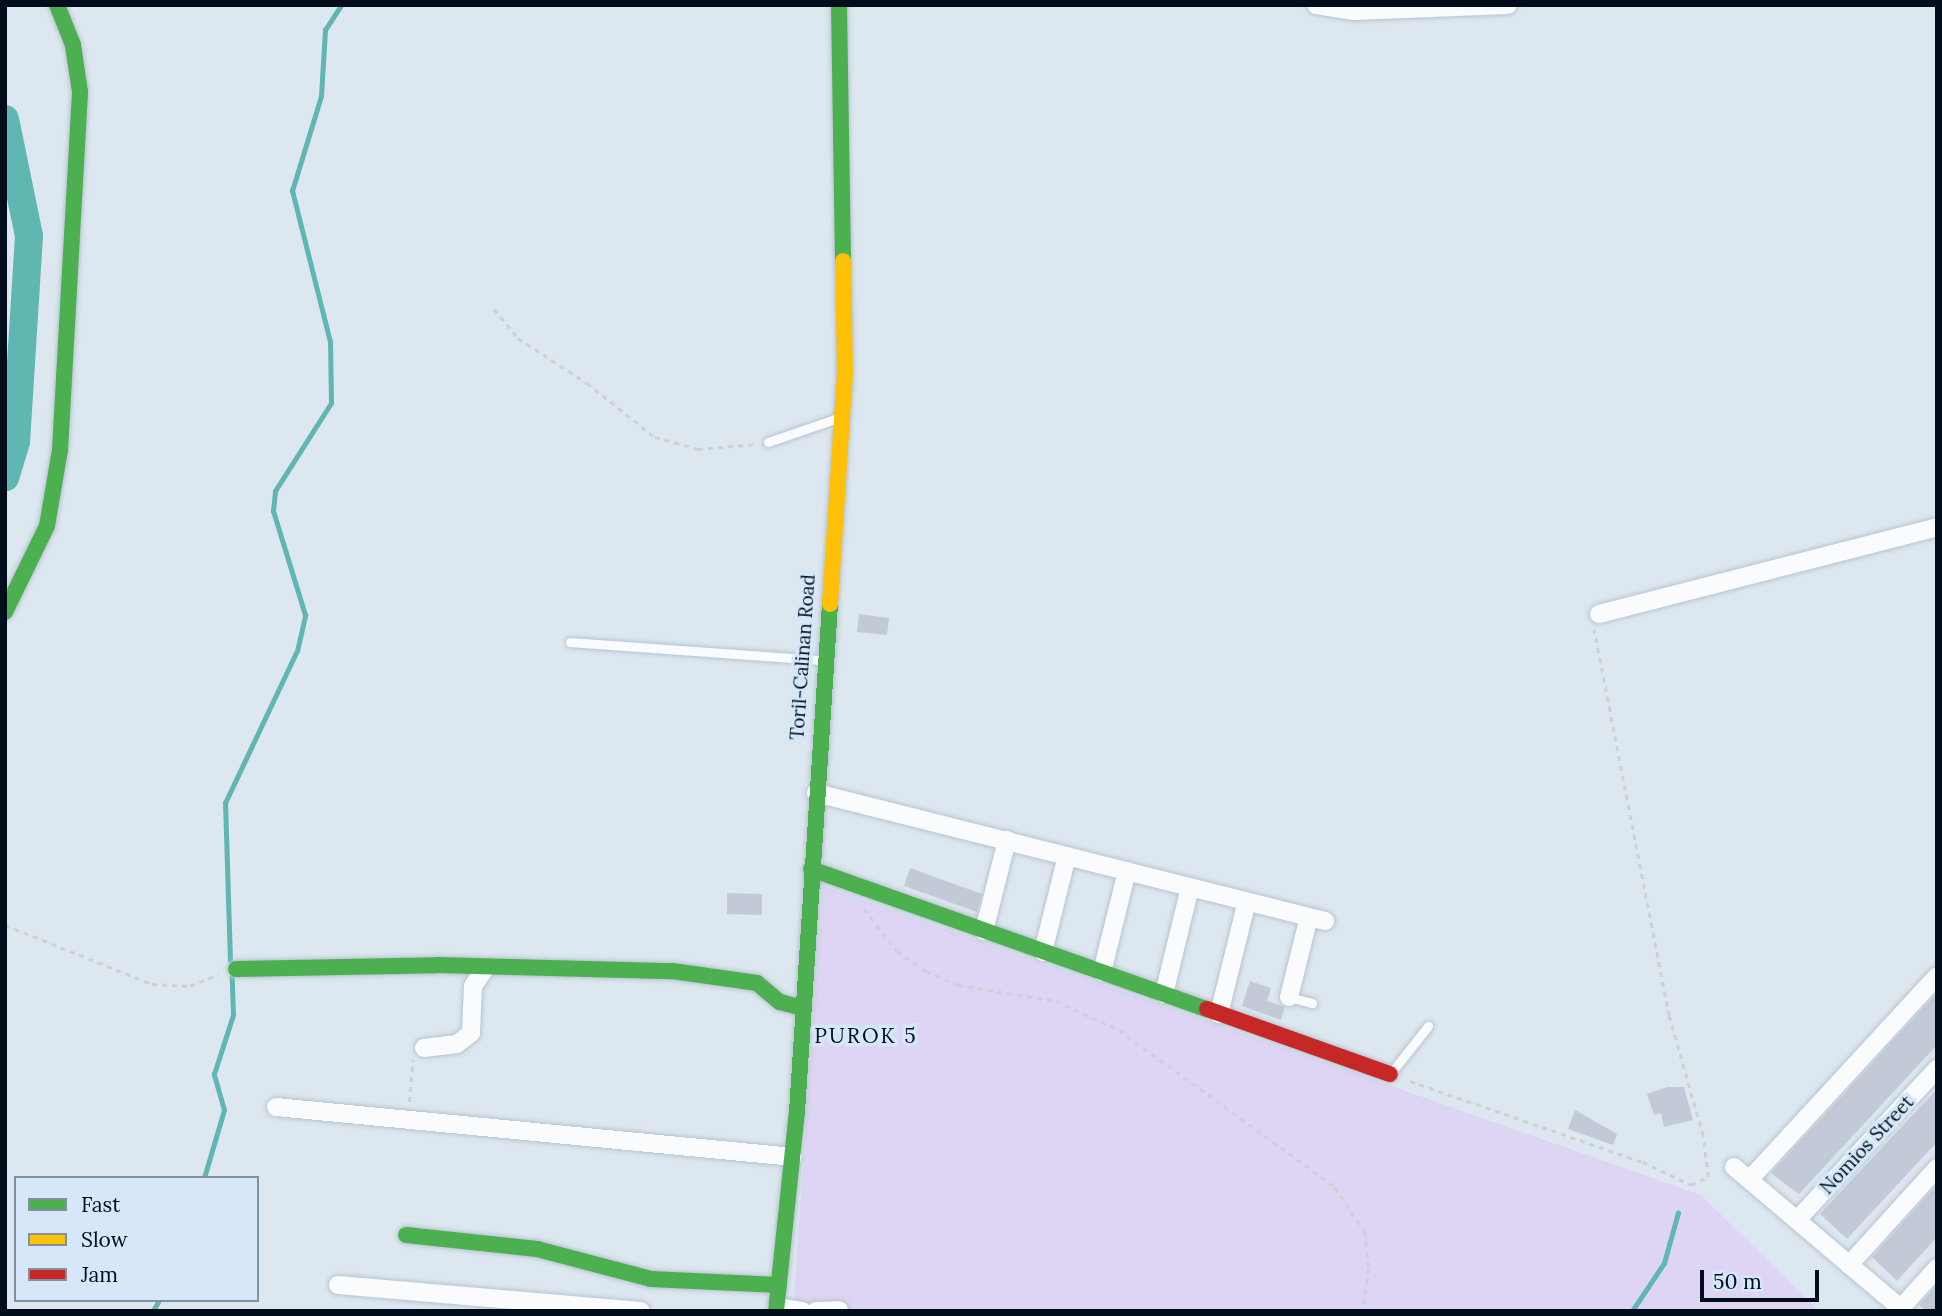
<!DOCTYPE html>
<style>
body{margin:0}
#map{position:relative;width:1942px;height:1316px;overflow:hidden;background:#dde7f0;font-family:Lora,serif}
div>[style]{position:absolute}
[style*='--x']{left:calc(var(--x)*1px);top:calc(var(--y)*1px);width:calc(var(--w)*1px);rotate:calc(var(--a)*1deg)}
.green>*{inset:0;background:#ddd5f3}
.stream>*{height:4.5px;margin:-2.25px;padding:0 2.25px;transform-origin:2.25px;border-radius:2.25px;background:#60b6b1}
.river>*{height:28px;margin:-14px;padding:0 14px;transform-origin:14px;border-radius:14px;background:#60b6b1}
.building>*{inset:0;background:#c2cad8}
.path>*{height:2.5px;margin-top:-1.25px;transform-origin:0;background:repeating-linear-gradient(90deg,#ced1d4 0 5px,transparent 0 10px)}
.roads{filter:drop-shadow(0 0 2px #b7c4d0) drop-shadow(0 0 2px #b7c4d0)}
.lane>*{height:9px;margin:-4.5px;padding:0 4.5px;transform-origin:4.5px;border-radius:4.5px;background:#fafbfd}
.street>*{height:18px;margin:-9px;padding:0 9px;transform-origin:9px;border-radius:9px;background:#fafbfd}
.fast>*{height:16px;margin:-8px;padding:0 8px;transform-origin:8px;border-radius:8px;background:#4caf50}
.slow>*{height:16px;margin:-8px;padding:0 8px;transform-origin:8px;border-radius:8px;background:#ffc107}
.jam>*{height:16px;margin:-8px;padding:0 8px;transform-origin:8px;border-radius:8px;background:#c62828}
span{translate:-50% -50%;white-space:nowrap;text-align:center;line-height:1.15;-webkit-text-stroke:7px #d5e7f8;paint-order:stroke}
.street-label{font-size:19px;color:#010d1b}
.neighbourhood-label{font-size:21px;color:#010d1b;letter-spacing:2px}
.frame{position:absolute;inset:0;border:7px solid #010d1b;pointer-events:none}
.legend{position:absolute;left:14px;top:1176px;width:245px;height:126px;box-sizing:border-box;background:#d5e7f8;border:2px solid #8090a0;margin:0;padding:9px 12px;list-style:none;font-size:21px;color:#010d1b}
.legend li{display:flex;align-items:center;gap:14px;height:35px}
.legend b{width:35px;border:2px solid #8090a0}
.scale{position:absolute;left:1700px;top:1270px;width:119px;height:32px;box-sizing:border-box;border:4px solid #010d1b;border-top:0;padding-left:9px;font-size:21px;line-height:24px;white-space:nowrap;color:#010d1b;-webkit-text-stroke:5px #d5e7f8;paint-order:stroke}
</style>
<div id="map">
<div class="green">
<i style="clip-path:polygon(823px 886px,1701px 1195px,1819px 1311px,793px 1311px)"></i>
</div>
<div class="stream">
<i style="--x:230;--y:961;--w:158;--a:-91.8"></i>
<i style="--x:225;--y:803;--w:168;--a:-64.7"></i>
<i style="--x:297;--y:651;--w:37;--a:-77"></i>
<i style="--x:305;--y:615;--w:109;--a:-107.1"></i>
<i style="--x:273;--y:511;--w:20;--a:-84"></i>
<i style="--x:275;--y:491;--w:104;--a:-57.5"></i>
<i style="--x:331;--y:403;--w:61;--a:-90.9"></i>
<i style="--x:330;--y:342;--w:156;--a:-104.1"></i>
<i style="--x:292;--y:191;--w:99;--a:-73"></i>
<i style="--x:321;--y:96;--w:66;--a:-86.5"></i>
<i style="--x:325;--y:30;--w:30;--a:-57"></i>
<i style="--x:204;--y:1178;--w:71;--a:-73.6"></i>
<i style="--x:224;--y:1110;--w:37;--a:-106"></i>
<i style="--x:214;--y:1074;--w:62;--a:-72.1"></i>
<i style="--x:233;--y:1015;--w:38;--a:-92"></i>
<i style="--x:153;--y:1311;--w:13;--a:-61"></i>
<i style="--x:1632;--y:1311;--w:58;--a:-56.3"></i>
<i style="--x:1664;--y:1263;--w:52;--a:-74.4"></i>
</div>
<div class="river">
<i style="--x:5;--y:119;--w:119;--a:78.4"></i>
<i style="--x:29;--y:236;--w:206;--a:93.6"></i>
<i style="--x:16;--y:442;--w:37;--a:107"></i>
</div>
<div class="building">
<i style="clip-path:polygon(859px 614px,889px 618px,887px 635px,857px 632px)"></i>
<i style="clip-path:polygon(910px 868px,982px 894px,977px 912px,904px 886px)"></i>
<i style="clip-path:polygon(727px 893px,762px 894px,762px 915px,727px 914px)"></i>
<i style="clip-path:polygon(1250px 981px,1271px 988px,1267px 1001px,1285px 1007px,1281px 1020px,1242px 1006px)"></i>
<i style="clip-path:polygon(1937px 993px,1937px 1045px,1799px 1194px,1781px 1181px,1771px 1173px)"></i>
<i style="clip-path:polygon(1667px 1087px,1684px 1087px,1693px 1120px,1664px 1127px,1661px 1113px,1654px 1115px,1647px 1094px)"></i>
<i style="clip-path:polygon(1937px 1089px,1937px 1142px,1847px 1239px,1820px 1214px)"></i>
<i style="clip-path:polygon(1575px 1110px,1617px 1134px,1613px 1145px,1568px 1129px)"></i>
<i style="clip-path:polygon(1937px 1185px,1937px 1237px,1897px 1281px,1872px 1257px)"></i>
<i style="clip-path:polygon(1937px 1285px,1937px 1311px,1926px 1311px,1919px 1305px)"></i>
</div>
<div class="path">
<i style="--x:494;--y:309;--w:38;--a:50"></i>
<i style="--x:518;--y:338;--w:82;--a:33.1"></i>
<i style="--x:587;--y:383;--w:87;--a:38.5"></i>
<i style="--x:655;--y:437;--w:45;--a:15.6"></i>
<i style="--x:698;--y:449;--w:59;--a:-4.8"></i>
<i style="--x:864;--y:909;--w:53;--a:51.8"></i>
<i style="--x:897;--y:951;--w:35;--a:35"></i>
<i style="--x:926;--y:971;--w:35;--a:24"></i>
<i style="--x:958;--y:985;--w:99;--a:9.3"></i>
<i style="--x:1056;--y:1001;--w:69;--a:24.7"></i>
<i style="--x:1119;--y:1030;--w:267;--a:36"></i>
<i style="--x:1335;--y:1187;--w:54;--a:56.3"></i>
<i style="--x:1365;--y:1232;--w:37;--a:84"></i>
<i style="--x:1369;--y:1269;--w:42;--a:98.1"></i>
<i style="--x:5;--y:925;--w:158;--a:21.9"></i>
<i style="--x:152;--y:984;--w:38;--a:3"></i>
<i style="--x:190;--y:986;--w:31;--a:-22"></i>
<i style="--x:1410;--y:1081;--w:247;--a:19.2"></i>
<i style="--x:1643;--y:1162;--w:53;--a:25.6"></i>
<i style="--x:1691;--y:1185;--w:19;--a:-25"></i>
<i style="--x:1708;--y:1177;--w:41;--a:-97"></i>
<i style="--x:1703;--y:1136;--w:125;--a:-105.8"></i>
<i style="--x:1669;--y:1016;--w:394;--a:-101"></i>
<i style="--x:409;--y:1102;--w:42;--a:-84.6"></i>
</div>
<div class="roads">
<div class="lane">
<i style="--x:768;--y:442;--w:77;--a:-18.9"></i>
<i style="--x:570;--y:642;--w:253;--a:4.1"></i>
<i style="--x:1289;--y:997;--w:24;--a:15"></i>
<i style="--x:1391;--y:1073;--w:60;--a:-51.8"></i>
</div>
<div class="street">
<i style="--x:1316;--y:5;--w:39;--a:9"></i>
<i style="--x:1355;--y:11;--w:153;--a:-2.2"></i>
<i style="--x:1599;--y:614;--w:349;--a:-14.4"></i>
<i style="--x:816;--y:793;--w:525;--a:14.12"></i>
<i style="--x:984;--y:931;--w:94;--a:-75.8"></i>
<i style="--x:1043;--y:952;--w:99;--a:-76"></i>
<i style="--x:1102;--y:972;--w:104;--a:-76.1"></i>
<i style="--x:1164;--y:994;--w:110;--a:-76.3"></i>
<i style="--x:1289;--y:997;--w:82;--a:-76"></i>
<i style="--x:1219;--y:1014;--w:116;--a:-76.1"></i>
<i style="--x:424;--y:1048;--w:33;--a:-7"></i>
<i style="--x:457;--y:1044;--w:18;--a:-38"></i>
<i style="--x:471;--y:1033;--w:47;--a:-87.6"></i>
<i style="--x:473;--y:986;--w:19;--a:-55"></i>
<i style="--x:276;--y:1107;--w:519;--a:5.52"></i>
<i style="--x:1734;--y:1167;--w:223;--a:40.3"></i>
<i style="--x:1749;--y:1180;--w:277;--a:-47.3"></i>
<i style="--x:1797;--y:1220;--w:206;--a:-47.2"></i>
<i style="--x:1849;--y:1265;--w:131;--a:-47.8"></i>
<i style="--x:338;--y:1285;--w:304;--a:4.9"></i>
<i style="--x:777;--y:1307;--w:26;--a:9"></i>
<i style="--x:1901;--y:1308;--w:54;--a:-48"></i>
<i style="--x:816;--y:1311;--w:23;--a:-2"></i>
</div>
<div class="fast">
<i style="--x:839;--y:5;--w:256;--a:89.1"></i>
<i style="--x:5;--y:612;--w:96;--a:-64"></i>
<i style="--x:47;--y:526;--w:77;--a:-80.3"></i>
<i style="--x:60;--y:450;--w:359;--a:-86.8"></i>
<i style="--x:80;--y:92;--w:48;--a:-98.5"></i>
<i style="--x:73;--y:45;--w:43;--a:-111.8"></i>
<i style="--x:811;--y:869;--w:420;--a:19.5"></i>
<i style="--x:236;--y:969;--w:201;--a:-1.1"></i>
<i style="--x:437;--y:965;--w:235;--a:1.5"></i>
<i style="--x:672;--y:971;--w:86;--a:8"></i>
<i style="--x:757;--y:983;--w:30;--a:40"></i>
<i style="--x:780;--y:1002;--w:24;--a:15"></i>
<i style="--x:406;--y:1235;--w:132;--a:6.1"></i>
<i style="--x:537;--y:1249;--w:118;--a:14.7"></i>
<i style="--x:651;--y:1279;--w:128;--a:2.7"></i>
<i style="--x:776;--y:1311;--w:200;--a:-84"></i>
<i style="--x:797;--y:1112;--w:509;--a:-86.28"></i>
</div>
<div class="slow">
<i style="--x:830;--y:604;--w:232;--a:-86.3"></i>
<i style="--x:845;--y:372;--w:111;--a:-91"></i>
</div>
<div class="jam">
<i style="--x:1207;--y:1009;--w:194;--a:19.6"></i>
</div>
</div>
<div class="street-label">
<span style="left:803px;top:657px;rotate:-86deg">Toril-Calinan Road</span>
<span style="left:1867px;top:1145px;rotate:-47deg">Nomios Street</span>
</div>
<div class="neighbourhood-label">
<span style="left:866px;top:1036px">PUROK 5</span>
</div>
<div class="frame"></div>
<ul class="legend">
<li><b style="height:9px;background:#4caf50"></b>Fast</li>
<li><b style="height:9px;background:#ffc107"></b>Slow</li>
<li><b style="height:9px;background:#c62828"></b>Jam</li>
</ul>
<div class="scale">50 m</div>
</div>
